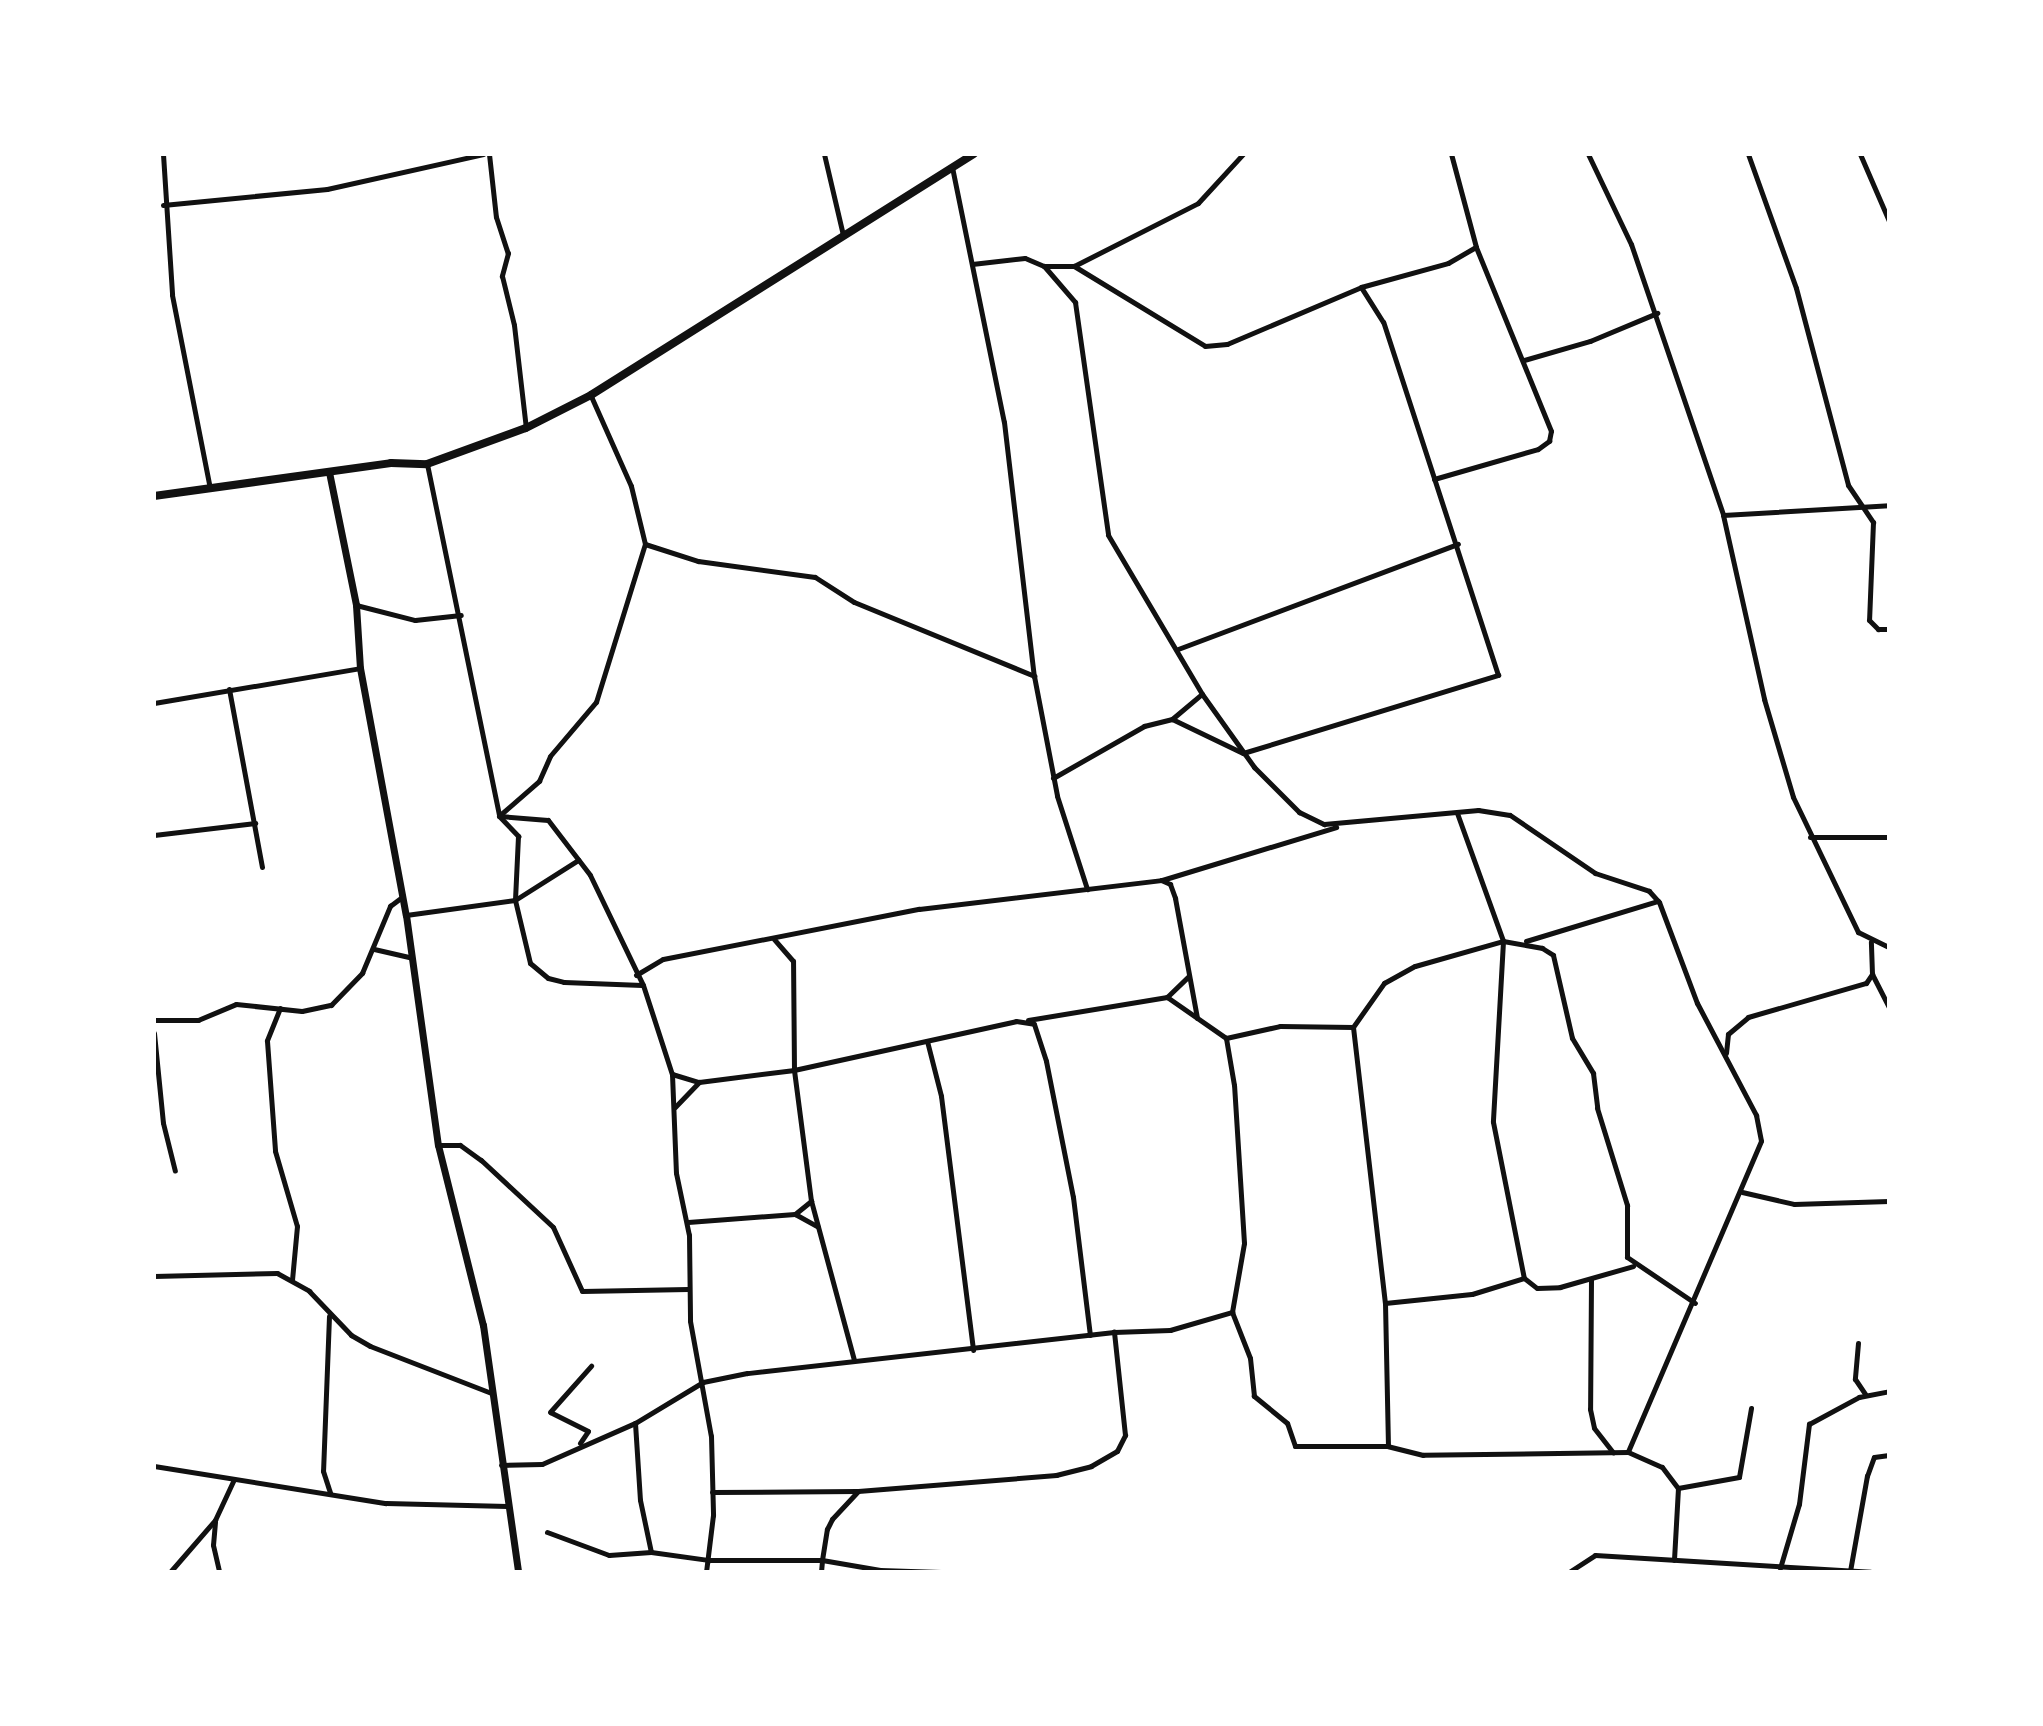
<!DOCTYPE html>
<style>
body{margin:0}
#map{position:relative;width:2043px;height:1726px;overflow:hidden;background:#fff;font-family:"Nunito Sans",sans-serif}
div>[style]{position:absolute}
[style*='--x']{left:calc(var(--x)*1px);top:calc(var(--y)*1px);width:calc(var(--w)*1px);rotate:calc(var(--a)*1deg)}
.minor>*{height:5px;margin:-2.5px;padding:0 2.5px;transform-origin:2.5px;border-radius:2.5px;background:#111}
.tertiary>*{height:7px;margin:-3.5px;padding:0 3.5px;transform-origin:3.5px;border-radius:3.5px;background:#111}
.secondary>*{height:8px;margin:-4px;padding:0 4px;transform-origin:4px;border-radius:4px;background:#111}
span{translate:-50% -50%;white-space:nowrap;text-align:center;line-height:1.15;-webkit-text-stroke:7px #fff;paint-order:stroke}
.frame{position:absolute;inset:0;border:156px solid #fff;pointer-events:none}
</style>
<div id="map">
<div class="minor">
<i style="--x:163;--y:154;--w:141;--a:86.3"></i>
<i style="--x:172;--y:295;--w:197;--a:78.9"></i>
<i style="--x:489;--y:154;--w:63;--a:83.7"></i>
<i style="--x:496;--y:217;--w:38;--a:72"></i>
<i style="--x:508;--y:253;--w:24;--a:105"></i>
<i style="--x:502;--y:276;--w:50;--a:76.2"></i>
<i style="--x:514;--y:325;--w:104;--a:83.4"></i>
<i style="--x:824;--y:154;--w:83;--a:76.8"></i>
<i style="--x:1588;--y:154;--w:100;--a:64.5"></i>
<i style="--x:1631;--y:244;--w:286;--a:71.2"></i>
<i style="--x:1723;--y:515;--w:166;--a:-3.4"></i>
<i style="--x:1748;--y:154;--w:142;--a:70.3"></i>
<i style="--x:1796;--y:288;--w:204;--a:75.2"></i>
<i style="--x:1848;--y:485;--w:45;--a:56"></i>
<i style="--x:1873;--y:522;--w:98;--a:92.3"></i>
<i style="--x:1869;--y:620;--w:13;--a:45"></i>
<i style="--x:1878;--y:629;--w:11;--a:0"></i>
<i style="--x:1860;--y:154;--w:73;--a:66.6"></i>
<i style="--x:952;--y:167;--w:260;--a:78.5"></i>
<i style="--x:1004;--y:422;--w:256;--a:83.3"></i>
<i style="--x:1034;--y:676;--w:122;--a:79.1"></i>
<i style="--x:1057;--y:796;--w:98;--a:72.1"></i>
<i style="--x:163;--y:205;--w:165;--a:-5.6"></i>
<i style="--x:327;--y:189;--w:160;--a:-12.6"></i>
<i style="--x:972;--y:264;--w:53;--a:-6.5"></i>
<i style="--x:1025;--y:258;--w:21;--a:23"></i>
<i style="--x:1044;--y:266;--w:30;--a:0"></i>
<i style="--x:1074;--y:266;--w:153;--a:31.4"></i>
<i style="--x:1205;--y:346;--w:22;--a:-5"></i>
<i style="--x:1227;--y:344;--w:146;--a:-23"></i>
<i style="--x:1361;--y:287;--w:90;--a:-15.4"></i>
<i style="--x:1448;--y:263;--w:32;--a:-30"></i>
<i style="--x:1044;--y:266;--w:48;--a:49.3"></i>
<i style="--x:1075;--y:302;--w:235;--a:81.9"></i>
<i style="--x:1108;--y:535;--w:185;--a:59.4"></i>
<i style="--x:1202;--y:694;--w:90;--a:54.5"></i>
<i style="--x:1254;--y:767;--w:64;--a:45"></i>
<i style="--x:1299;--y:812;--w:28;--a:26"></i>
<i style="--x:1324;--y:824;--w:155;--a:-5.2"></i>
<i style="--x:1478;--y:810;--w:32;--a:9"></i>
<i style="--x:1510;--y:815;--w:103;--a:34.3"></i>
<i style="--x:1595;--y:873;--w:57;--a:18.4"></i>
<i style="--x:1649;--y:891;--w:15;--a:48"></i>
<i style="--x:1659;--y:902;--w:108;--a:69.4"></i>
<i style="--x:1697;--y:1003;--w:127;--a:62.2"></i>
<i style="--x:1756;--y:1115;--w:26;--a:79"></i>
<i style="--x:1761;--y:1141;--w:338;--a:113.2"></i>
<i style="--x:1628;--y:1452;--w:205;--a:179.2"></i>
<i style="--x:1423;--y:1455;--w:36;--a:-166"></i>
<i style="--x:1388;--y:1446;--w:93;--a:180"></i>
<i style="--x:1295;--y:1446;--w:24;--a:-109"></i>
<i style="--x:1287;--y:1423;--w:43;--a:-140.7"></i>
<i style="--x:1254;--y:1396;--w:38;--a:-96"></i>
<i style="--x:1250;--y:1358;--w:49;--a:-111.4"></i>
<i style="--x:1232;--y:1312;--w:70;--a:-80.1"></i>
<i style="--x:1244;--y:1243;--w:158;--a:-93.6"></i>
<i style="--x:1234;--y:1085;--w:48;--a:-99.7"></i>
<i style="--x:1074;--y:266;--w:139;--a:-26.9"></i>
<i style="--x:1198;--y:203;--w:67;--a:-47.4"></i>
<i style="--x:1524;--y:360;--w:69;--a:-16.1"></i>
<i style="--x:1590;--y:341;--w:73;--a:-22.7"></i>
<i style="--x:427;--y:464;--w:359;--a:78.4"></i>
<i style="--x:499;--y:816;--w:28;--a:46"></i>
<i style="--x:518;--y:836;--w:64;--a:92.7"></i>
<i style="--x:515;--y:900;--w:65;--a:76.6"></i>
<i style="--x:530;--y:963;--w:23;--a:40"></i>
<i style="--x:548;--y:978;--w:16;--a:14"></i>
<i style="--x:564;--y:982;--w:78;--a:2.2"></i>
<i style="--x:1434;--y:479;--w:108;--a:-16.1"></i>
<i style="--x:1538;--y:449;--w:14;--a:-36"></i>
<i style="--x:1549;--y:441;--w:10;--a:-79"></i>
<i style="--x:1551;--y:431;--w:199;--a:-112.2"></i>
<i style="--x:1476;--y:247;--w:96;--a:-105"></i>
<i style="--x:1723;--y:515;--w:189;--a:77.4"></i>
<i style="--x:1764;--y:699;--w:102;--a:73.5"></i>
<i style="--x:1793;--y:797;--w:150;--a:64.3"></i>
<i style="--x:1858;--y:932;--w:34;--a:26"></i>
<i style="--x:645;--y:544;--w:56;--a:17.8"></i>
<i style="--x:698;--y:561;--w:118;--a:7.8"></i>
<i style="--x:815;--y:577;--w:46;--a:32.7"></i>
<i style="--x:854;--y:602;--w:195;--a:22.3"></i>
<i style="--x:356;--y:605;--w:61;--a:14.3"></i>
<i style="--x:415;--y:620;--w:46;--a:-6.2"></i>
<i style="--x:1178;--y:649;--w:299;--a:-20.6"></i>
<i style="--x:229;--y:689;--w:181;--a:79.5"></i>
<i style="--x:154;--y:703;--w:209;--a:-9.6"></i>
<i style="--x:1172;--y:719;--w:79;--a:25.6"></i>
<i style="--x:1243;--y:753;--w:267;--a:-17"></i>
<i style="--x:1498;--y:675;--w:371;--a:-108"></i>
<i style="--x:1383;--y:322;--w:41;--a:-122.2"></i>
<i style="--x:1053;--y:778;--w:105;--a:-29.7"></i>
<i style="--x:1144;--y:726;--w:29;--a:-14"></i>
<i style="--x:1172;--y:719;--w:39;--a:-40"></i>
<i style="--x:1457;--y:813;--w:136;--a:70.2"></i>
<i style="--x:1503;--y:941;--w:181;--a:93.2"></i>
<i style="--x:1493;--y:1122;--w:159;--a:78.8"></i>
<i style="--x:1524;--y:1278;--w:16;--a:38"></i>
<i style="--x:1537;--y:1288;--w:23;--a:-2"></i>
<i style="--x:1560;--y:1287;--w:76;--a:-16"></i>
<i style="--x:500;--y:815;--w:52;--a:-41.1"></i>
<i style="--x:539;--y:781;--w:27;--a:-66"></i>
<i style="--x:550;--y:756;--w:71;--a:-49.6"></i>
<i style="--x:596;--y:702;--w:165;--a:-72.8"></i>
<i style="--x:645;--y:544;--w:60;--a:-103.6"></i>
<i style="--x:631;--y:486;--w:98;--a:-114"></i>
<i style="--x:499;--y:816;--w:49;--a:4.7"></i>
<i style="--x:548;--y:820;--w:69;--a:52.6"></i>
<i style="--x:590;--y:875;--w:122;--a:64.3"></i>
<i style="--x:643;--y:985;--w:94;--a:72"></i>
<i style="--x:672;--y:1074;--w:99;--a:87.7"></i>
<i style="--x:676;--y:1173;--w:63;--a:78.2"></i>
<i style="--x:689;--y:1235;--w:86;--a:89.3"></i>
<i style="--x:690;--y:1321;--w:117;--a:79.7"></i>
<i style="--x:711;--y:1436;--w:79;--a:88.5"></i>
<i style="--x:713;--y:1515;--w:57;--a:97"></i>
<i style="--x:154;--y:835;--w:102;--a:-6.8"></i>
<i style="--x:1810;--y:837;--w:79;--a:0"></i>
<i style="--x:1162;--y:880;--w:182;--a:-16.9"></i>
<i style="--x:406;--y:915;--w:110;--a:-7.8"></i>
<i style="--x:515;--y:900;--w:75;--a:-32.4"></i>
<i style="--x:1526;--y:941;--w:138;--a:-16.9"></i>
<i style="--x:374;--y:949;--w:39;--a:13"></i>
<i style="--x:1872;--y:974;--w:38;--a:63"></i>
<i style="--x:636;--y:975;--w:31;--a:-31"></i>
<i style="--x:663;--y:959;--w:261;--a:-11.1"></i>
<i style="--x:919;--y:909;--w:244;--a:-6.8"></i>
<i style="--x:1161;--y:880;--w:10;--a:24"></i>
<i style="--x:1170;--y:884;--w:15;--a:70"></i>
<i style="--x:1175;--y:898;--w:122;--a:79.6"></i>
<i style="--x:1167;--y:997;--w:29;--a:-44"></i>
<i style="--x:280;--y:1008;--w:35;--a:112"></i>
<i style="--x:267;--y:1041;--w:110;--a:85.8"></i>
<i style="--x:275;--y:1151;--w:78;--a:73.7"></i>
<i style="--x:297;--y:1226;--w:54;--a:95.3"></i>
<i style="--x:154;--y:1020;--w:44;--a:0"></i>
<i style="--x:198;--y:1020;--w:41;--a:-22.8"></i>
<i style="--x:236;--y:1004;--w:66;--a:6.1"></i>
<i style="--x:302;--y:1011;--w:30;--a:-12"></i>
<i style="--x:331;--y:1005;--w:45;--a:-45.9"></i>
<i style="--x:362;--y:973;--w:73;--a:-67.3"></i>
<i style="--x:390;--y:906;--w:15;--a:-37"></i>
<i style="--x:1028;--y:1020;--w:141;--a:-9.4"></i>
<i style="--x:1167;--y:997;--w:72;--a:34.8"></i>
<i style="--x:1226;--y:1038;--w:55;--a:-12.5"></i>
<i style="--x:1280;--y:1026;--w:73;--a:0.8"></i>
<i style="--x:1353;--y:1027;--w:54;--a:-54.8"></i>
<i style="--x:1384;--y:983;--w:35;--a:-29"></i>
<i style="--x:1415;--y:966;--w:91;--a:-15.9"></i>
<i style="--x:1503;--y:941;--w:40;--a:10"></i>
<i style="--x:1542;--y:948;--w:13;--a:32"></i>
<i style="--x:1553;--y:955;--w:85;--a:77.1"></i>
<i style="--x:1572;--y:1038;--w:41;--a:59"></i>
<i style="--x:1593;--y:1073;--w:35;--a:83"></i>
<i style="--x:1597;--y:1108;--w:102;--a:72.8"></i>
<i style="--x:1627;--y:1205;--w:52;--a:90"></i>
<i style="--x:1627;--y:1257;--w:82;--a:34.1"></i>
<i style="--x:1353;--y:1027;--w:278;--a:83.4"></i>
<i style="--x:1385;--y:1303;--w:87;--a:-5.9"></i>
<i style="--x:1472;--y:1294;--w:54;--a:-17.1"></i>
<i style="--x:154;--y:1033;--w:90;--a:84.3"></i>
<i style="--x:163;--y:1123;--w:49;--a:76"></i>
<i style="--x:927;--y:1041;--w:57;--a:75.7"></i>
<i style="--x:941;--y:1096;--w:256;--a:82.8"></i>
<i style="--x:1726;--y:1053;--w:19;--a:-84"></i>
<i style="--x:1728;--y:1034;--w:26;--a:-40"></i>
<i style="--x:1748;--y:1017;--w:123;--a:-16.1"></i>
<i style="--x:1866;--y:983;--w:11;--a:-56"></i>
<i style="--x:1872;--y:974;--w:32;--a:-92"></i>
<i style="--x:672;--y:1074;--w:28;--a:17"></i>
<i style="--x:675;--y:1107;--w:35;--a:-46"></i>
<i style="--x:699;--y:1082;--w:96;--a:-7.2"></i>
<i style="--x:794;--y:1070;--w:109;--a:-90.5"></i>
<i style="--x:793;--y:961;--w:29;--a:-131"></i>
<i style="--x:438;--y:1145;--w:22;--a:0"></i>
<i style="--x:460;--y:1145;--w:26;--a:36"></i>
<i style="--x:481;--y:1160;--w:98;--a:42.9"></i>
<i style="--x:553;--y:1227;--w:70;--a:65.6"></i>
<i style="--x:582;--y:1291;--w:106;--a:-1.1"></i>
<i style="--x:1742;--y:1192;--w:53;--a:13"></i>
<i style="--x:1794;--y:1204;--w:95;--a:-1.8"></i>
<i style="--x:795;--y:1214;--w:21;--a:-39"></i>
<i style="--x:688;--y:1222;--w:107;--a:-4.3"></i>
<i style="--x:795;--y:1214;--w:26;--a:29"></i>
<i style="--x:154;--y:1276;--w:123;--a:-1.4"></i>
<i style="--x:277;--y:1273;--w:37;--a:29"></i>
<i style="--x:309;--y:1291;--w:61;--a:46.3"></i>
<i style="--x:351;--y:1335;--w:22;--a:30"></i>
<i style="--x:370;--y:1346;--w:130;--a:21.2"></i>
<i style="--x:1591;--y:1280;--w:129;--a:90.4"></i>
<i style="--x:1590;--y:1409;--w:19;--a:78"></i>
<i style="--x:1594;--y:1428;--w:31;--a:52"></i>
<i style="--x:1385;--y:1303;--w:143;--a:88.8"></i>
<i style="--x:329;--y:1316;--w:155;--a:92.2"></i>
<i style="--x:323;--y:1471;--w:23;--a:72"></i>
<i style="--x:1114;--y:1332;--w:56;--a:-2"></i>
<i style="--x:1170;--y:1330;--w:65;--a:-16.2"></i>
<i style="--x:1858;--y:1343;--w:36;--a:95"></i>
<i style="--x:1855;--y:1379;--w:18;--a:56"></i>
<i style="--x:854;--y:1360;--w:165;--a:-105.1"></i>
<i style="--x:811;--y:1201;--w:132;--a:-97.4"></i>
<i style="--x:794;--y:1070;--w:227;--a:-12.4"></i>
<i style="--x:1016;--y:1021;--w:18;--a:9"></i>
<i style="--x:1034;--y:1024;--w:39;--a:72"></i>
<i style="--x:1046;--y:1061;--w:139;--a:78.8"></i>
<i style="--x:1073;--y:1197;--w:139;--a:83"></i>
<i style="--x:580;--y:1443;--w:14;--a:-56"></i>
<i style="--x:588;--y:1431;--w:42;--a:-153.4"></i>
<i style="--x:550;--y:1412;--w:62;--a:-48.3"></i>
<i style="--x:1628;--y:1452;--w:37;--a:24"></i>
<i style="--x:1662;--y:1467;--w:26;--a:53"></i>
<i style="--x:1678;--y:1488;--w:72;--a:93.2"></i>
<i style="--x:501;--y:1465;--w:41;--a:-1.4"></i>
<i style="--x:542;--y:1464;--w:102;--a:-23.8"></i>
<i style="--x:154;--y:1466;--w:235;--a:9.1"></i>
<i style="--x:386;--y:1503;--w:121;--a:1.4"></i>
<i style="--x:1678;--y:1488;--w:62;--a:-10.2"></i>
<i style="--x:1739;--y:1477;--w:70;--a:-80.1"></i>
<i style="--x:712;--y:1492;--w:145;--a:-0.4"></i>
<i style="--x:215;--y:1522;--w:23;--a:95"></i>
<i style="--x:213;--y:1545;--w:28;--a:77"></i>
<i style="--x:547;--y:1532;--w:66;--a:20.4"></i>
<i style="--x:609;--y:1555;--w:42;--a:-4.1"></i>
<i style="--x:1780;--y:1568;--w:67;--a:-73.5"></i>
<i style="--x:1799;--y:1504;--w:81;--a:-82.9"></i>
<i style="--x:1809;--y:1424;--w:57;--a:-28.4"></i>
<i style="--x:1859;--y:1397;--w:31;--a:-11"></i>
<i style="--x:1850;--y:1571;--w:97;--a:-79.9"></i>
<i style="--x:1867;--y:1476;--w:20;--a:-70"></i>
<i style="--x:1874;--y:1457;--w:15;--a:-8"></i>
<i style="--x:170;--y:1572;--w:69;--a:-49.1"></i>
<i style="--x:215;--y:1520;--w:45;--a:-65.1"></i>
<i style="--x:821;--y:1572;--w:12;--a:-85"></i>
<i style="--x:822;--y:1560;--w:31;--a:-81"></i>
<i style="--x:827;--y:1529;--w:11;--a:-63"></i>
<i style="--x:832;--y:1519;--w:38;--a:-47"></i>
<i style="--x:858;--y:1491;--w:199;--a:-4.6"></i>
<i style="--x:1056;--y:1475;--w:36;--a:-14"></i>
<i style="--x:1091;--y:1466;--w:30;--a:-30"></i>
<i style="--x:1117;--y:1451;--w:18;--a:-63"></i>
<i style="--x:1125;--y:1435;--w:104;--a:-96.1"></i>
<i style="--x:1114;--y:1332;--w:369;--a:173.6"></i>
<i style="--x:747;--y:1373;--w:45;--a:168.4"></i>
<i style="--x:703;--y:1382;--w:79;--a:148.9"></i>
<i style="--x:635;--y:1423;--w:77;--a:86.3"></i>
<i style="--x:640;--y:1500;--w:53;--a:78.1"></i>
<i style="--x:651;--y:1552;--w:59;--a:7.9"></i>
<i style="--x:709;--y:1560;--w:113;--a:0"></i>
<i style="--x:822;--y:1560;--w:59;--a:9.8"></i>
<i style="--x:880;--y:1570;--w:61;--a:1.9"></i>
<i style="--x:1569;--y:1572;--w:31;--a:-33"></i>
<i style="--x:1595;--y:1555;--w:276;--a:3.5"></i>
</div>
<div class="tertiary">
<i style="--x:329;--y:472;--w:136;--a:78.5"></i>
<i style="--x:356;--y:605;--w:63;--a:86.4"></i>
<i style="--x:360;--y:668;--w:251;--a:79.5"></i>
<i style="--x:406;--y:915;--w:232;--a:82.1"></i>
<i style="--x:438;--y:1145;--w:186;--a:76"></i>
<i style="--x:483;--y:1325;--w:249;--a:81.9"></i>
</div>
<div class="secondary">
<i style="--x:154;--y:496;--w:239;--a:-7.9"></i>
<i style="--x:391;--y:463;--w:36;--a:2"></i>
<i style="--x:427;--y:464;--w:105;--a:-20"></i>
<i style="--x:526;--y:428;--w:73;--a:-26.9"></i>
<i style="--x:591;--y:395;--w:452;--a:-32.2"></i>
</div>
<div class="frame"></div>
</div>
